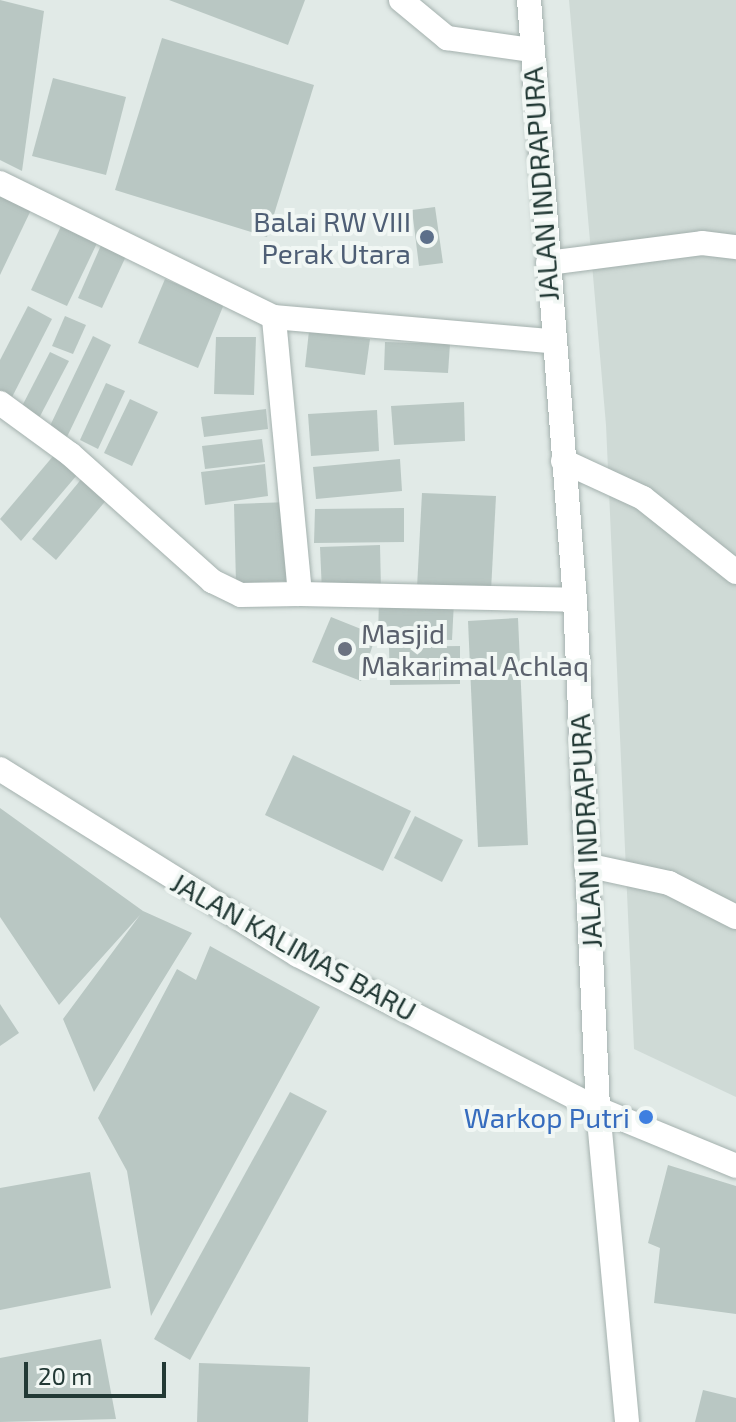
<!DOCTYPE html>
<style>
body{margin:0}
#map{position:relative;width:736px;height:1422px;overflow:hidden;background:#e1eae7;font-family:"Exo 2",sans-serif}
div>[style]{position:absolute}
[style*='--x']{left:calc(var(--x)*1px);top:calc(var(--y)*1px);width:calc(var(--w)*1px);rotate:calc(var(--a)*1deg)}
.built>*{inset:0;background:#cfdad6}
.building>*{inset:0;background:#b9c7c3}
.roads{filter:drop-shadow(0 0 2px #a4b1ae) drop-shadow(0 0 2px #a4b1ae)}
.minor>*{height:24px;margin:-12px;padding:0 12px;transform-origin:12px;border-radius:12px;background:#fff}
.dots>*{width:22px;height:22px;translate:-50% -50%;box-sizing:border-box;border:4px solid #f1f7f4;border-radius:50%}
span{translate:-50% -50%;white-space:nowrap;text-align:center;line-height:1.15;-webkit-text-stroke:8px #f1f7f4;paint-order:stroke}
.street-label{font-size:28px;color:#223935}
.service-label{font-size:28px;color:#4e5e75}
.right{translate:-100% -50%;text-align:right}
.worship-label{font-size:28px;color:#5b616d}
.left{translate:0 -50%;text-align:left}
.shop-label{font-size:28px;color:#366cbe}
.scale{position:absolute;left:24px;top:1362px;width:142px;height:36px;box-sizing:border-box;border:4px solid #223935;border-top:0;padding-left:10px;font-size:24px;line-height:28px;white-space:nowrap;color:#223935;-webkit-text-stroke:6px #f1f7f4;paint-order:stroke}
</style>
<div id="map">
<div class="built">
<i style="clip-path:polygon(569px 0,736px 0,736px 1097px,634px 1049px,606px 425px)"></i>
</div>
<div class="building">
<i style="clip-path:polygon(0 0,44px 11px,22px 171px,0 160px)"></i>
<i style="clip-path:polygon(169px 0,305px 0,288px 45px)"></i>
<i style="clip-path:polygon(162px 38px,314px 85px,267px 237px,115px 190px)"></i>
<i style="clip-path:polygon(53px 78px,126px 97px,106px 175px,32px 156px)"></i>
<i style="clip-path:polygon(0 195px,31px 210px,0 275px)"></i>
<i style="clip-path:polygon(435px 207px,443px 263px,419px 266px,412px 210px)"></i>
<i style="clip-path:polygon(63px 222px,99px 239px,67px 306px,31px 290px)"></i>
<i style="clip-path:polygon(102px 243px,127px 254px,102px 308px,78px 298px)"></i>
<i style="clip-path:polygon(165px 279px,224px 304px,198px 368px,138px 343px)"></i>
<i style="clip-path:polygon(28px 306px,52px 319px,10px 401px,0 396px,0 360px)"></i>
<i style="clip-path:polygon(65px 316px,86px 325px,73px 354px,52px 346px)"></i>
<i style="clip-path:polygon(309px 331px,370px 339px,365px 375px,305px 367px)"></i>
<i style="clip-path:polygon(93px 336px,111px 345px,66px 439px,48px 430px)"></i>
<i style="clip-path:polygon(216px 337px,256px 337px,254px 395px,214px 394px)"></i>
<i style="clip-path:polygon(385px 342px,450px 344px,448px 373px,384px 370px)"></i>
<i style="clip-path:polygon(50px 352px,69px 361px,38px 420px,20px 410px)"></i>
<i style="clip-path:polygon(106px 383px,125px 391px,98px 449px,80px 440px)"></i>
<i style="clip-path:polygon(130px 399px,158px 412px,132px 466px,104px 453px)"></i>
<i style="clip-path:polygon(464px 402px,465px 441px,394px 445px,391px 406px)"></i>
<i style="clip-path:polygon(266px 409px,268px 429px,204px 437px,201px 417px)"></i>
<i style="clip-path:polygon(377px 410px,379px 451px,311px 456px,308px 414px)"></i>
<i style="clip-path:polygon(262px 439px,265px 462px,205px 469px,202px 446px)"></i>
<i style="clip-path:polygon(54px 455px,77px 475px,21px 541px,0 519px)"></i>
<i style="clip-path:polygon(400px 459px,402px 491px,316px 499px,313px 467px)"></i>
<i style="clip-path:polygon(265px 464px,268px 496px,205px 505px,201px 472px)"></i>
<i style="clip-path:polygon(83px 477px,108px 498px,56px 560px,32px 539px)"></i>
<i style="clip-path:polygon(422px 493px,496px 496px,491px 591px,417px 588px)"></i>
<i style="clip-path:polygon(289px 502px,291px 581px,236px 583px,234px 504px)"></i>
<i style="clip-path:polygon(404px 508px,404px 542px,314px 543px,315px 509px)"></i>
<i style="clip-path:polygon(380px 545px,381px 590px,322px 592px,320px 547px)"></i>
<i style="clip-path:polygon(379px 598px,454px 601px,452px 640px,378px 638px)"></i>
<i style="clip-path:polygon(331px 617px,376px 635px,361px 681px,312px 662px)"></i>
<i style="clip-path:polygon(518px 618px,528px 845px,478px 847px,468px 621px)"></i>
<i style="clip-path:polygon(460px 646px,460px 684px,390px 685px,389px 647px)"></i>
<i style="clip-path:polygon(293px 755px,411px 811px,383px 871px,265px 815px)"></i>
<i style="clip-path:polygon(0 808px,143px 911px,192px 933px,94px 1092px,63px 1019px,140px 915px,59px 1005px,0 917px)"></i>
<i style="clip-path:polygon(415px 816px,463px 840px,442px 882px,394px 858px)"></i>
<i style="clip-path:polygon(210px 946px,320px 1007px,151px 1316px,127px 1171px,98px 1118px,177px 969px,196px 980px)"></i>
<i style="clip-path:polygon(0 1004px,19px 1033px,0 1046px)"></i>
<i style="clip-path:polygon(290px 1092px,327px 1111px,190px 1360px,154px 1339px)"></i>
<i style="clip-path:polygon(668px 1165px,736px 1186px,736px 1314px,654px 1303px,660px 1248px,648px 1243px)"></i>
<i style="clip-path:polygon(90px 1172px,111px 1288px,0 1310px,0 1188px)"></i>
<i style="clip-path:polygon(101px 1339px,116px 1419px,0 1422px,0 1358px)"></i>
<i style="clip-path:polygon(199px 1363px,310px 1367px,308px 1422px,197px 1422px)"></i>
<i style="clip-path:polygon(703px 1390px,736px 1398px,736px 1422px,695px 1422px)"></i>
</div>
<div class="roads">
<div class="minor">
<i style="--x:401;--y:0;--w:60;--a:39.6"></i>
<i style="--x:447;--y:38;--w:84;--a:8.2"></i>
<i style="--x:529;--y:0;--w:602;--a:85.62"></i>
<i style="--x:575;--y:600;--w:510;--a:87.41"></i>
<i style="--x:598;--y:1109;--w:314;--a:84.7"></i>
<i style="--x:0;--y:183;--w:305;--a:26.1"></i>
<i style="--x:274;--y:317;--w:278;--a:5"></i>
<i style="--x:548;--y:263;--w:155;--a:-7.4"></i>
<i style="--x:702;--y:243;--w:34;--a:7"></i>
<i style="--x:0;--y:403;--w:87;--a:36.1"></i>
<i style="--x:70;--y:454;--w:191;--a:41.8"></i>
<i style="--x:212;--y:581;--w:32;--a:26"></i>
<i style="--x:241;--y:595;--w:59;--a:-1"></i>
<i style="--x:300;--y:594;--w:278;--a:-95.4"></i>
<i style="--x:563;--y:461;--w:88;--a:24.8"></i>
<i style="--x:643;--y:498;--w:119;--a:38.5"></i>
<i style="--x:300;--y:594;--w:275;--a:1.2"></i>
<i style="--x:0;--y:769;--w:351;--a:32"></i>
<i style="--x:298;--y:955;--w:337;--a:27.2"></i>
<i style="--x:598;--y:1109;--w:149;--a:22.4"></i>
<i style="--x:586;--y:865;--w:85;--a:12.2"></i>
<i style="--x:669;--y:883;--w:75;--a:26.9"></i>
</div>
</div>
<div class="dots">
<i style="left:427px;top:237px;background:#5c6f8a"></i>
<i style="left:345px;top:649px;background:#6b7280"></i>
<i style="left:646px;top:1117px;background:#3f7fe0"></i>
</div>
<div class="street-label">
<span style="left:540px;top:184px;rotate:-94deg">JALAN INDRAPURA</span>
<span style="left:585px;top:831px;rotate:-93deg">JALAN INDRAPURA</span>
<span style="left:294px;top:946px;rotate:29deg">JALAN KALIMAS BARU</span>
</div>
<div class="service-label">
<span class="right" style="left:411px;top:237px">Balai RW VIII<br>Perak Utara</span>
</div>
<div class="worship-label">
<span class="left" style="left:361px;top:649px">Masjid<br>Makarimal Achlaq</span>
</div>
<div class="shop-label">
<span class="right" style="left:630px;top:1117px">Warkop Putri</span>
</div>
<div class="scale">20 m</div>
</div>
